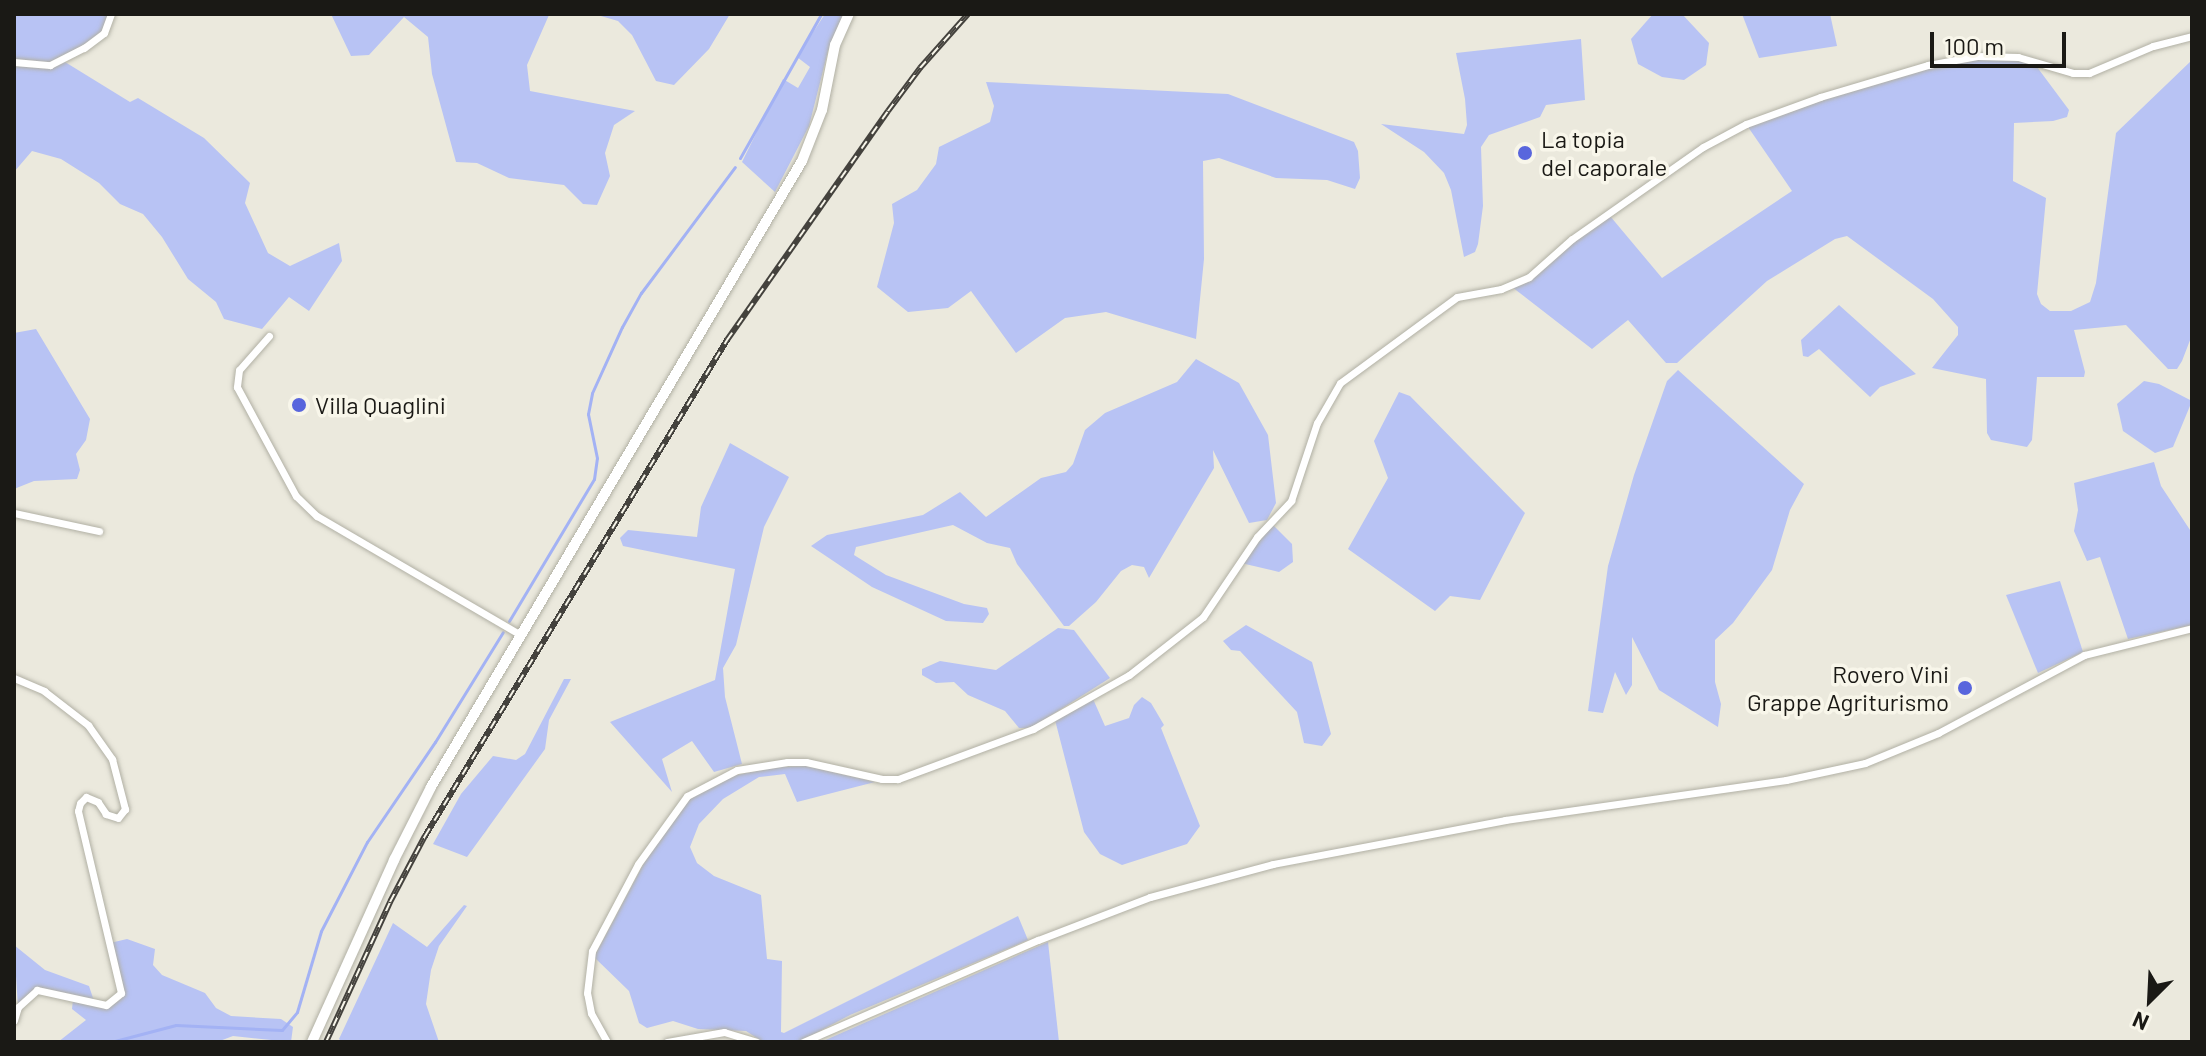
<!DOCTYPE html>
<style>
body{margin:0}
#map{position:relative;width:2206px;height:1056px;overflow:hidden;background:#ebe9dd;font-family:Barlow,sans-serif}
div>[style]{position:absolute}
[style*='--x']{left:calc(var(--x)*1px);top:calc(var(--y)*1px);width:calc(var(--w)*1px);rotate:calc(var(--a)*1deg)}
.green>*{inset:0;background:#b8c3f4}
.stream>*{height:3px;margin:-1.5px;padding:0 1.5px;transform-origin:1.5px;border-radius:1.5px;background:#a3b2f4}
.roads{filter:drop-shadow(0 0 2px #b1b0a4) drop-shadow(0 0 2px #b1b0a4)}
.street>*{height:7px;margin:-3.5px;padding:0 3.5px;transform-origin:3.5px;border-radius:3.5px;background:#fff}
.secondary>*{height:10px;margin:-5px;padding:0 5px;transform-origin:5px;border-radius:5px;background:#fff}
.rail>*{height:6px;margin-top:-3px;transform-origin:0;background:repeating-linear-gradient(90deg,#f8f6ea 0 9px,#44423d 0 18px);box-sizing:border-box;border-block:2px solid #44423d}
.dots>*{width:22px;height:22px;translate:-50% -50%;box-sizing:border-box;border:4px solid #f8f6ea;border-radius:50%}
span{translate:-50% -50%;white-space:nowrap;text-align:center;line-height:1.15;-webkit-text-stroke:7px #f8f6ea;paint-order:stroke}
.poi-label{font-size:24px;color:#1a1915}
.left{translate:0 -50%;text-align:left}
.right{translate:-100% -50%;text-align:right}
.frame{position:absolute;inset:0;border:16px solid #1a1915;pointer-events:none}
.north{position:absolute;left:2110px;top:960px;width:80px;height:80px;-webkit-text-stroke:6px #f8f6ea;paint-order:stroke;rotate:204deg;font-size:22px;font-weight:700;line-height:32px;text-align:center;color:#1a1915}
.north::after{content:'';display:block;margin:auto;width:28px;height:36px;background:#1a1915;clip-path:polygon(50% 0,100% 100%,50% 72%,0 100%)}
.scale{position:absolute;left:1930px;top:32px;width:136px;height:36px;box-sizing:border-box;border:4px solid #1a1915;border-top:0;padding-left:10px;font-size:24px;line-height:28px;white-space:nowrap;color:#1a1915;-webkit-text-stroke:6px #f8f6ea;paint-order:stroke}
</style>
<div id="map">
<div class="green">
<i style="clip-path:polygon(14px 14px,111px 14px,104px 33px,65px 62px,130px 102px,138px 98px,204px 138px,250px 183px,245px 203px,268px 253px,290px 266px,339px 243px,342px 261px,309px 311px,289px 297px,262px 329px,224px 319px,216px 302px,188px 279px,162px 237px,143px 214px,120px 204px,99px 183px,61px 159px,32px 151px,14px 172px)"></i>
<i style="clip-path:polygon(331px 14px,555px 14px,549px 15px,527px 65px,530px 91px,635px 111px,614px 125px,605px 153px,610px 176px,597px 205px,583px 204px,564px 185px,509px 178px,477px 163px,456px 162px,432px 74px,428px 37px,404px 17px,369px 55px,351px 56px)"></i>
<i style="clip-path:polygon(594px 14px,730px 14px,709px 49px,674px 85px,656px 81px,632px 35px,618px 21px)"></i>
<i style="clip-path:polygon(825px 14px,843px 15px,828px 51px,809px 126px,775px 192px,742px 162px,783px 79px,798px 88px,810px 67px,797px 57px)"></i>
<i style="clip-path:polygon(1653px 14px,1682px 14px,1709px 43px,1706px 65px,1684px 80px,1662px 77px,1638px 64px,1631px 39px)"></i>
<i style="clip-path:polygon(1742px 14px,1830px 14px,1837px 46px,1759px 58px)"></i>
<i style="clip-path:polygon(1581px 39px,1585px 100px,1546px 105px,1540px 117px,1489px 135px,1481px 147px,1483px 206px,1478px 244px,1475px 252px,1464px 257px,1451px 190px,1444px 173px,1424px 152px,1381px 124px,1464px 134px,1467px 125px,1465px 99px,1456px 53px)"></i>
<i style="clip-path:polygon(1977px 56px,2031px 59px,2069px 110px,2067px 117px,2053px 121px,2014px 123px,2013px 181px,2046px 198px,2037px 294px,2041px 304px,2050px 311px,2071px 311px,2090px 302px,2096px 283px,2116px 133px,2192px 60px,2192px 335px,2182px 361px,2177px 369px,2168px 369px,2126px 325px,2074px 330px,2085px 372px,2084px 377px,2037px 377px,2032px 440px,2027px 447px,1991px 440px,1987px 433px,1986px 379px,1932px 368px,1958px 335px,1958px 327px,1933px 299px,1847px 236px,1835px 239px,1767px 281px,1677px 363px,1666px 363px,1628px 320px,1592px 349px,1512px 287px,1533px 277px,1579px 236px,1610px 216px,1662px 278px,1792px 191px,1746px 124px,1820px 97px)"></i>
<i style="clip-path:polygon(986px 82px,1228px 94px,1354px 142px,1358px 151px,1360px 178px,1355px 189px,1327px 180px,1276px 178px,1219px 158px,1203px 161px,1204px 259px,1196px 339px,1106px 312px,1065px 318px,1016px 353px,971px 291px,948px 308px,908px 312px,877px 287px,894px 223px,892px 204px,917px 190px,936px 164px,939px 147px,990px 122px,994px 106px)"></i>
<i style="clip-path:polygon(1839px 305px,1916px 374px,1880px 387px,1870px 397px,1819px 349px,1808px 357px,1803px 356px,1801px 340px)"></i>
<i style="clip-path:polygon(36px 329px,90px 419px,86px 440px,76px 454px,80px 470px,77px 479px,34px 481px,14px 489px,14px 333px)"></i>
<i style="clip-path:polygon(1196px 359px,1239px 383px,1268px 435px,1276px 503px,1267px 520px,1249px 523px,1213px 450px,1214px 468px,1149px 578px,1144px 567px,1132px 565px,1121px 571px,1096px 602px,1069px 626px,1064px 626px,1017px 564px,1010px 548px,987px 543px,953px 525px,856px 547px,854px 555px,886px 575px,964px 604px,987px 608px,989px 614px,983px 623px,946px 621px,872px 587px,811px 546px,827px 535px,923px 515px,960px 492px,986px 517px,1041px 478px,1066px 472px,1073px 464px,1085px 430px,1105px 413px,1177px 382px)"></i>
<i style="clip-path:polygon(1678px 370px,1804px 484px,1790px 510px,1772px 570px,1733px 623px,1715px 640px,1715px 682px,1721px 704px,1718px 727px,1659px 690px,1632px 637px,1632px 685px,1626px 695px,1615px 672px,1603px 713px,1588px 711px,1608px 566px,1634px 475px,1667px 381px)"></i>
<i style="clip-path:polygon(2144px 381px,2159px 384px,2192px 401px,2173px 447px,2155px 453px,2123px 431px,2117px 404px)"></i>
<i style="clip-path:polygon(1399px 392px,1410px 396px,1525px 513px,1480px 600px,1450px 596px,1435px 611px,1348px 549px,1388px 478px,1374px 441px)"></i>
<i style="clip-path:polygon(730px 443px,789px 477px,764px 527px,736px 645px,723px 668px,725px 697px,742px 764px,714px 772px,692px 741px,662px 759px,672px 792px,610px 722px,715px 680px,735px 569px,623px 546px,620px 538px,628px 530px,697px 537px,701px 507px)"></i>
<i style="clip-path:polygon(2154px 462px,2161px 486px,2192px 533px,2192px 625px,2128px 639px,2100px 557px,2087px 561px,2074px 531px,2078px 510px,2074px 483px)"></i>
<i style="clip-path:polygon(1273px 525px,1292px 544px,1293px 562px,1279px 572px,1241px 563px)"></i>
<i style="clip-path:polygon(2060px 581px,2083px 652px,2038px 673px,2006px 595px)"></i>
<i style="clip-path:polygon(1246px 625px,1312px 662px,1331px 734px,1322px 746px,1304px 743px,1297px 712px,1240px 651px,1231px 650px,1223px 641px)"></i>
<i style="clip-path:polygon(1058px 628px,1074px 630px,1110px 678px,1031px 728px,1019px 728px,1005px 711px,968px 695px,954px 682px,936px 683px,922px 675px,922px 669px,940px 661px,996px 670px)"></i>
<i style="clip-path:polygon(564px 679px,571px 679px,549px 720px,545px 749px,467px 857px,433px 844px,461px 794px,493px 756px,516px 760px,525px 754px)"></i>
<i style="clip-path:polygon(1142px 697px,1151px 703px,1164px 725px,1161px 728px,1200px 826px,1187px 844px,1122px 865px,1100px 854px,1084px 832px,1055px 720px,1093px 699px,1105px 726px,1129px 718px,1134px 705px)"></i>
<i style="clip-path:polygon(808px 766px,875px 782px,797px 802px,785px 774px,759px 777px,723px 799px,699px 824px,690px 847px,697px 863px,714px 876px,761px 895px,767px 959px,782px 961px,781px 1032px,784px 1033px,1018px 916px,1028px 940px,850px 1015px,799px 1042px,763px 1042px,746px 1031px,698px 1029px,673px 1021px,647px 1028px,639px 1023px,629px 991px,594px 957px,651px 850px,692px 796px,723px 778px,774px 767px)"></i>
<i style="clip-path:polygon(464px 905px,467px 906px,439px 946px,431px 970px,426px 1004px,439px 1042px,342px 1042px,339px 1039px,393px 923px,427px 947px)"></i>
<i style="clip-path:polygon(127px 939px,155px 949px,153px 965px,162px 975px,205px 993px,216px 1008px,231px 1016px,281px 1019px,293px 1027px,291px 1042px,233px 1036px,217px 1042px,58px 1042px,86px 1020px,72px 1009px,73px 999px,37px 990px,18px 1007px,14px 945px,45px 970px,89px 986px,95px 1004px,105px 1005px,121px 993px,110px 943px)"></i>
<i style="clip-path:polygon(1048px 942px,1059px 1042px,821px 1042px)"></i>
</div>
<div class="stream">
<i style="--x:740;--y:158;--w:165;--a:-60.6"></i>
<i style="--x:509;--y:621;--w:165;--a:-59.1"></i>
<i style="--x:594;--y:479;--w:21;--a:-82"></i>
<i style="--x:597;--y:458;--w:45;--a:-101.6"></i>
<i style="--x:588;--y:414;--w:21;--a:-79"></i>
<i style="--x:592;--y:393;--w:72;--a:-65.6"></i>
<i style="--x:622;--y:327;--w:39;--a:-61"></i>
<i style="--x:641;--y:293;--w:157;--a:-53.3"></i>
<i style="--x:32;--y:1041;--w:7;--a:8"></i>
<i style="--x:111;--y:1042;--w:67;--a:-14.7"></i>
<i style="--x:176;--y:1025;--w:106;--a:2.7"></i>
<i style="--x:282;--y:1030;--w:23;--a:-50"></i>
<i style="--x:297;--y:1012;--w:84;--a:-73.5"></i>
<i style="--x:321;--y:931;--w:100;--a:-62.7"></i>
<i style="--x:367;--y:842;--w:121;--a:-55.8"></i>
<i style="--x:435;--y:742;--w:129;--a:-58.3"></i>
</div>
<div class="roads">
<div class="street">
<i style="--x:14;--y:62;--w:36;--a:5"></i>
<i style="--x:50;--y:65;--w:38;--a:-27"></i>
<i style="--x:84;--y:48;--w:25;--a:-37"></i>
<i style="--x:104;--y:33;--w:20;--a:-70"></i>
<i style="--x:269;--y:336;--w:45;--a:131.4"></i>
<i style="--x:239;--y:370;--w:17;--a:97"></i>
<i style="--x:237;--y:387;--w:124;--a:61.6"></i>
<i style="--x:296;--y:496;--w:29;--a:44"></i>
<i style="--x:317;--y:516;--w:236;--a:30.3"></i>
<i style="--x:14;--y:513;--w:87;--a:12"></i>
<i style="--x:14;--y:678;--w:33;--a:23"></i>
<i style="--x:44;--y:691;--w:56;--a:37.7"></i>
<i style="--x:88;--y:725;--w:42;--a:54.8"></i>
<i style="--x:112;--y:759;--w:52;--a:75.4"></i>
<i style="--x:125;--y:809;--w:11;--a:128"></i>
<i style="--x:118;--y:818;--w:13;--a:-162"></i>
<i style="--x:106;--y:814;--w:14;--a:-124"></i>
<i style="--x:98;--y:802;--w:13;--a:-157"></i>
<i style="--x:86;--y:797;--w:8;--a:135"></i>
<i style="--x:80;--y:803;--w:8;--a:104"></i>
<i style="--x:78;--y:811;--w:187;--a:76.7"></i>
<i style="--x:121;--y:993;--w:19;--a:141"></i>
<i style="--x:106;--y:1005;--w:71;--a:-167.7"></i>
<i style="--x:37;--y:990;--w:25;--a:138"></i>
<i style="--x:18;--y:1007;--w:14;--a:107"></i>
<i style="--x:607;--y:1042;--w:33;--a:-119"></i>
<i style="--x:591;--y:1013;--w:20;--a:-101"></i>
<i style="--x:587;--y:993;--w:42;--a:-83.2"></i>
<i style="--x:592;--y:951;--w:98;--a:-62.1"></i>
<i style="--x:638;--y:864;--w:84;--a:-54.2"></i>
<i style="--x:687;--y:796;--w:56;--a:-27.5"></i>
<i style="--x:737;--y:770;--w:51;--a:-9.1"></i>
<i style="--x:787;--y:762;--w:19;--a:0"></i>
<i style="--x:806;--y:762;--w:78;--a:12.6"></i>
<i style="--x:882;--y:779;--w:16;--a:0"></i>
<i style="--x:898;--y:779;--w:144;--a:-20.3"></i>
<i style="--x:1033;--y:729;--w:110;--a:-29.4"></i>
<i style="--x:1129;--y:675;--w:94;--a:-38.1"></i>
<i style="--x:1203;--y:617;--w:97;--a:-56"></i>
<i style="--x:1257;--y:537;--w:50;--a:-46.6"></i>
<i style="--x:1291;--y:501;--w:82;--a:-71.6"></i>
<i style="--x:1317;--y:423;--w:46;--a:-60.1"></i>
<i style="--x:1340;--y:383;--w:145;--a:-36.3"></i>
<i style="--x:1457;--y:297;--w:45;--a:-10.3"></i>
<i style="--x:1501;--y:289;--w:30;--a:-23"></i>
<i style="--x:1529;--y:277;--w:57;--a:-41.5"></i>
<i style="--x:1572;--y:239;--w:160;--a:-35.1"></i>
<i style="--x:1703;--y:147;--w:49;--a:-28.1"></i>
<i style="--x:1746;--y:124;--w:79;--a:-20"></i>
<i style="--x:1820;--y:97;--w:113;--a:-16.5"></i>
<i style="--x:1928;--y:65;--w:50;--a:-10.4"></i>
<i style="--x:1977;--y:56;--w:41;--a:1.4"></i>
<i style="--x:2018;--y:57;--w:57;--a:16.2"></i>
<i style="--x:2073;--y:73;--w:16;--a:0"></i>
<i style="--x:2089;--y:73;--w:69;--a:-22.9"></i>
<i style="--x:2153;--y:46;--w:40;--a:-14.4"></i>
<i style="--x:667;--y:1042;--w:58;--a:-10"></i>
<i style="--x:724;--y:1032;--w:34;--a:17"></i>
<i style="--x:803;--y:1042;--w:256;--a:-23.5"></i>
<i style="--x:1038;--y:940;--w:120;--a:-21"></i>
<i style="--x:1150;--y:897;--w:127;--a:-15"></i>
<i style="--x:1273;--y:864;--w:236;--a:-10.7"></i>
<i style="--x:1505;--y:820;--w:284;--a:-8.1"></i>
<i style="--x:1786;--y:780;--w:81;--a:-12.1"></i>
<i style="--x:1865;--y:763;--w:79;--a:-22.3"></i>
<i style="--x:1938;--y:733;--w:166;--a:-28.1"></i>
<i style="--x:2084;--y:655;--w:111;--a:-14"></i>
</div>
<div class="secondary">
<i style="--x:312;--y:1042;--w:200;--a:-65.7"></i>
<i style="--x:394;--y:860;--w:82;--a:-63.1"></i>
<i style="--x:431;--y:787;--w:728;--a:-59.35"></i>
<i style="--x:802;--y:161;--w:55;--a:-68.6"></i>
<i style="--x:822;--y:110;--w:66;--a:-78.7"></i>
<i style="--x:835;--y:45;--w:34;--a:-66"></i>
</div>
</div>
<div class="rail">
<i style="--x:326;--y:1042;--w:154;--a:-65.4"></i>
<i style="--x:390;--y:902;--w:75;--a:-62.1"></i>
<i style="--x:425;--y:836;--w:581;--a:-58.66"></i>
<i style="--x:727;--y:340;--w:280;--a:-54.9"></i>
<i style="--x:888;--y:111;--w:54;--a:-53.3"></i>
<i style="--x:920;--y:68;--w:72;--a:-48.4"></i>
</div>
<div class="dots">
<i style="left:1525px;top:153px;background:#5966dd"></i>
<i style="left:299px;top:405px;background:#5966dd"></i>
<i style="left:1965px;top:688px;background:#5966dd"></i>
</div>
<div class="poi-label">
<span class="left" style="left:1541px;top:153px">La topia<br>del caporale</span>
<span class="left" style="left:315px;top:405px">Villa Quaglini</span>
<span class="right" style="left:1949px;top:688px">Rovero Vini<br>Grappe Agriturismo</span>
</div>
<div class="frame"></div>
<div class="north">N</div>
<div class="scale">100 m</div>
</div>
